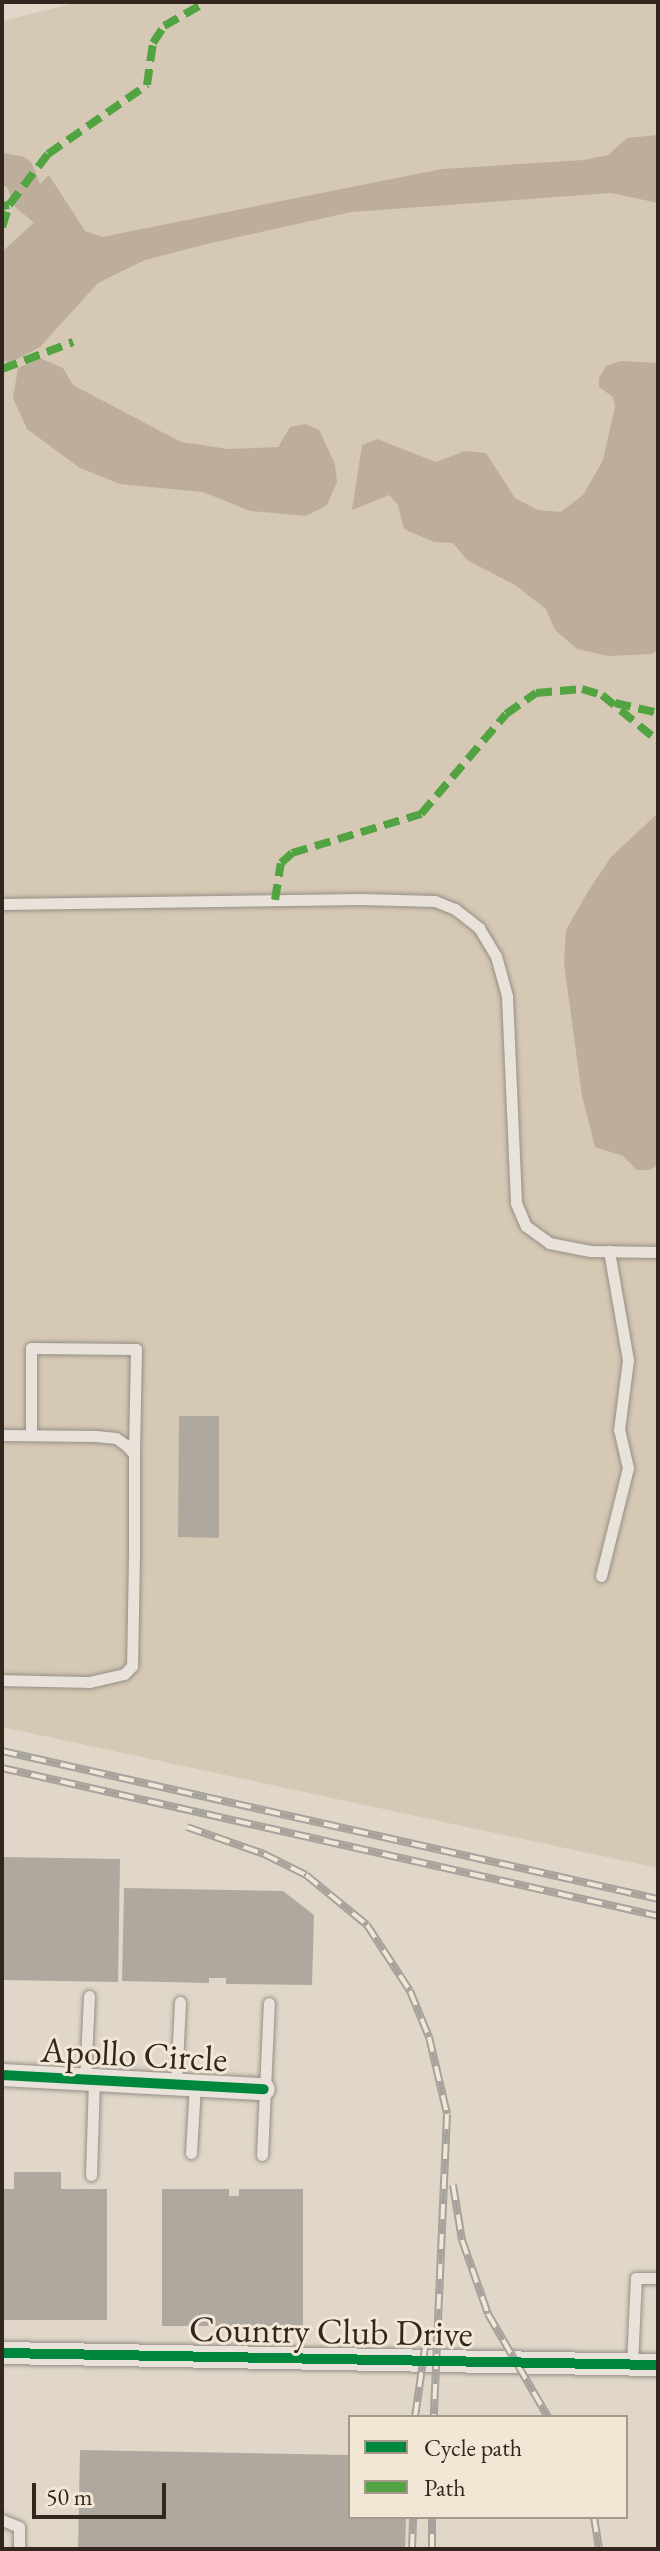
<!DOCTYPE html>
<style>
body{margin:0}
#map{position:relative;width:660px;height:2551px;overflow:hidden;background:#e0d7c8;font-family:"EB Garamond",serif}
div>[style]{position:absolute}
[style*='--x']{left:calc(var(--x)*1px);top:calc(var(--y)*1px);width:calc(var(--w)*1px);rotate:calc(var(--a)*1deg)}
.green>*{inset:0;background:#d5c8b4}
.water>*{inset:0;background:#bcae9b}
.river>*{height:32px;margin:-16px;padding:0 16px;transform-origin:16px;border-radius:16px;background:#bcae9b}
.building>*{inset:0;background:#afa89e}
.roads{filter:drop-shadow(0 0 2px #958e85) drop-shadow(0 0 2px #958e85)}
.lane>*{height:11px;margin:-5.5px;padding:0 5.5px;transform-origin:5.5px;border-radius:5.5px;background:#e8e2db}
.street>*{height:22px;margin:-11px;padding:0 11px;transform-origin:11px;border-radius:11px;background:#e8e2db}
.rail>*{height:8px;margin-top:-4px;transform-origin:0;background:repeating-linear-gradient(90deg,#f2e6d5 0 15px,#a7a29c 0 30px);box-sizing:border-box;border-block:2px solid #a7a29c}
.quiet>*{height:8px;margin-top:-4px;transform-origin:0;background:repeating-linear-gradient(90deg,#52a341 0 16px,transparent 0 24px)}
.cycleway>*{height:10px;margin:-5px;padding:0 5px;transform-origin:5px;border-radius:5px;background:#00873e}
span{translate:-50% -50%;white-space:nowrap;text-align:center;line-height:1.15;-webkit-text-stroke:6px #f2e6d5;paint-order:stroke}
.street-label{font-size:36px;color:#32261e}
.frame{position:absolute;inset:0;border:4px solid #32261e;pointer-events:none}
.legend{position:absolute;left:348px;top:2415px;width:280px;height:104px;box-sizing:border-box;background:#f2e6d5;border:2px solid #a5998c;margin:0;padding:10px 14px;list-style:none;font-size:24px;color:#32261e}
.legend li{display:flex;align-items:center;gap:16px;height:40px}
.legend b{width:40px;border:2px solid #a5998c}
.scale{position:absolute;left:32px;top:2483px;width:134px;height:36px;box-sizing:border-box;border:4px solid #32261e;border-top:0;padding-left:10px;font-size:24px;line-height:28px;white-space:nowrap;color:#32261e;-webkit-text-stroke:6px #f2e6d5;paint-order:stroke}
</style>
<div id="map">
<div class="green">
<i style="clip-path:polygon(79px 2px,658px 2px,658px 1868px,2px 1727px,2px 21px)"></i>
</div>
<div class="water">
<i style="clip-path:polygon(658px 135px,658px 203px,611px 193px,351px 212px,207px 244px,145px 260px,98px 283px,40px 347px,10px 363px,2px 359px,2px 252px,40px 217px,28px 197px,49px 175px,85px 231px,102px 237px,442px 169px,584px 160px,608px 155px,627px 138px)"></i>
<i style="clip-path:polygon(40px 358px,63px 368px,73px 385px,181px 442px,228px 449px,278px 447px,290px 427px,305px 424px,319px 430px,335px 464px,337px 482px,327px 505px,306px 516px,250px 511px,203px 492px,120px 484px,80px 468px,27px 429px,13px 398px,18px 368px)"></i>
<i style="clip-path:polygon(621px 361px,658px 363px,658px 650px,652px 654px,608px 656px,577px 649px,555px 630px,546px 609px,515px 585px,467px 560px,453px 543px,434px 542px,404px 529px,398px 505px,389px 495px,352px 510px,362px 445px,377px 439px,436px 462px,465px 451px,486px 453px,515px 498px,538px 510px,561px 512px,583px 495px,603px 460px,615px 406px,613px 397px,599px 387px,599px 378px,606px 366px)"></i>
<i style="clip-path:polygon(658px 813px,658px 1165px,650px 1170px,637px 1170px,623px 1156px,595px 1147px,582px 1096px,564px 963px,566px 930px,587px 893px,611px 857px)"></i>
</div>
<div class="river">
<i style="--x:2;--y:169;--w:16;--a:11"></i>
<i style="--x:18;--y:172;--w:27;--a:68"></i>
<i style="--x:28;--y:197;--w:44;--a:39.5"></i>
</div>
<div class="building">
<i style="clip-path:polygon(179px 1416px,219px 1416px,219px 1538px,178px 1537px)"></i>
<i style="clip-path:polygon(2px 1857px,120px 1859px,118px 1982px,2px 1980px)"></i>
<i style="clip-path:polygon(124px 1888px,283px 1891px,314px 1915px,312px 1985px,226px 1984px,226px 1978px,209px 1978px,209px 1983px,122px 1981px)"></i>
<i style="clip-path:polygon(14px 2172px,61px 2172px,61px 2189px,107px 2189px,107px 2320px,2px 2320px,2px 2189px,14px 2189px)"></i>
<i style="clip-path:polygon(162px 2189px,229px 2189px,229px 2196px,239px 2196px,239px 2189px,303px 2189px,303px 2326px,162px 2326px)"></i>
<i style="clip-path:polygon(80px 2450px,350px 2455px,350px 2517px,406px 2517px,405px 2549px,78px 2549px)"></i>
</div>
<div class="roads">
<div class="lane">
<i style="--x:2;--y:904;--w:359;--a:-0.8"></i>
<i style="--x:361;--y:899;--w:74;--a:1.5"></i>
<i style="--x:435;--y:901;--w:22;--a:22"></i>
<i style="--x:455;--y:909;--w:31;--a:38"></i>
<i style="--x:479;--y:928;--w:33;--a:59"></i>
<i style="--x:496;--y:956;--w:41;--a:74.6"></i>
<i style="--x:507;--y:996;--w:207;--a:87.5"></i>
<i style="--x:516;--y:1203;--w:25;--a:67"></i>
<i style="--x:526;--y:1226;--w:29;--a:36"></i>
<i style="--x:549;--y:1243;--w:42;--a:11"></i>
<i style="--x:590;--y:1251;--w:68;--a:0.8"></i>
<i style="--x:2;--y:1435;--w:94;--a:0.6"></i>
<i style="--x:96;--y:1436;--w:20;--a:6"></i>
<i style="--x:116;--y:1438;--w:12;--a:35"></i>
<i style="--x:126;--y:1445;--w:12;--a:48"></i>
<i style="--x:134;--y:1454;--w:101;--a:90"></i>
<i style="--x:134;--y:1555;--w:111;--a:91"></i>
<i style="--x:132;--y:1666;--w:11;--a:135"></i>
<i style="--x:124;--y:1674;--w:36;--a:167"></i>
<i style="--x:89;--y:1682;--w:87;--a:-178.7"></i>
<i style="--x:31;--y:1435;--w:87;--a:-90"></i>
<i style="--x:31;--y:1348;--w:105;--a:0.5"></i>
<i style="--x:136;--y:1349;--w:105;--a:91.1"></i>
<i style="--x:601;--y:1576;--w:111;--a:-76"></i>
<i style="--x:628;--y:1468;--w:39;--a:-103"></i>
<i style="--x:619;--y:1430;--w:71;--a:-82.7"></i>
<i style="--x:628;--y:1360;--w:111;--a:-99.9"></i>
<i style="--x:85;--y:2079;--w:83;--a:-87.2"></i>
<i style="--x:176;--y:2084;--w:82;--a:-87.2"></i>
<i style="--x:191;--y:2153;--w:68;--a:-86.6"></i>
<i style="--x:262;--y:2155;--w:152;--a:-87.4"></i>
<i style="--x:91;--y:2175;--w:95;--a:-88.2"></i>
<i style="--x:632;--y:2365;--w:87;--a:-87.4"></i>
<i style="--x:636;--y:2278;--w:22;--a:0"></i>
<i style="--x:2;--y:2520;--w:18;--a:22"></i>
<i style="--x:19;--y:2527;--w:22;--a:90"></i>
</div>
<div class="street">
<i style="--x:2;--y:2075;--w:262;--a:3.1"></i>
<i style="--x:2;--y:2353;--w:656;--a:1.05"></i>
</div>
</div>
<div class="rail">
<i style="--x:2;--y:1751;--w:672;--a:12.71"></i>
<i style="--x:2;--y:1768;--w:672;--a:12.71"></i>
<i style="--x:187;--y:1827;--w:82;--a:19.3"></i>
<i style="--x:264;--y:1854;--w:47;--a:26.6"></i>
<i style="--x:306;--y:1875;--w:79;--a:39.3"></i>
<i style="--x:367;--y:1925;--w:79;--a:56.9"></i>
<i style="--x:410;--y:1991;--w:50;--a:67.6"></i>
<i style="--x:429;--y:2037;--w:79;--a:76.8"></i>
<i style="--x:447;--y:2114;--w:303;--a:92.5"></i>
<i style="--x:453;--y:2185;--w:56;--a:80.7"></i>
<i style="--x:462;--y:2240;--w:78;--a:70.6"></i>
<i style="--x:488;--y:2314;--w:119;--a:59.8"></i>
<i style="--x:415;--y:2417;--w:84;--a:-81.8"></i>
<i style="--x:594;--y:2517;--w:32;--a:81"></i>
<i style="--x:412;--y:2549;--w:32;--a:-88"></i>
<i style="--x:432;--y:2549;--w:32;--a:-90"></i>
</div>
<div class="quiet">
<i style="--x:2;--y:206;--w:7;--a:-8"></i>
<i style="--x:9;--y:205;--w:64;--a:-52.6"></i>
<i style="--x:48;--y:154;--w:121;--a:-34.9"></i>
<i style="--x:147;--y:85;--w:42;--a:-81.9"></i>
<i style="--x:153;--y:43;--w:20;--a:-57"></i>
<i style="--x:164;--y:26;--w:48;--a:-29.7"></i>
<i style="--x:2;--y:227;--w:23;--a:-72"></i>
<i style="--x:2;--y:369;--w:76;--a:-20.8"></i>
<i style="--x:615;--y:703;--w:44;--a:13.1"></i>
<i style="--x:275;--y:900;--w:37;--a:-81"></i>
<i style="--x:281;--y:863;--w:15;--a:-42"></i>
<i style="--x:292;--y:853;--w:135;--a:-16.8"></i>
<i style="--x:421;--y:814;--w:131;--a:-49.6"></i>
<i style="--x:506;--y:714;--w:37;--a:-35"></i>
<i style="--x:536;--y:693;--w:46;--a:-5"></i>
<i style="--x:582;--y:689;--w:21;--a:17"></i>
<i style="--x:602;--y:695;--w:72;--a:39.4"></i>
</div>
<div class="cycleway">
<i style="--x:2;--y:2075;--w:262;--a:3.1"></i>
<i style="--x:2;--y:2353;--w:656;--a:1.05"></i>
</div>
<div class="street-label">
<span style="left:134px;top:2054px;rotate:3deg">Apollo Circle</span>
<span style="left:331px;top:2331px;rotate:1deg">Country Club Drive</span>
</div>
<div class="frame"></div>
<ul class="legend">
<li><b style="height:10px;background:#00873e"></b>Cycle path</li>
<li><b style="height:10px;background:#52a341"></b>Path</li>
</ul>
<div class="scale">50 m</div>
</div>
